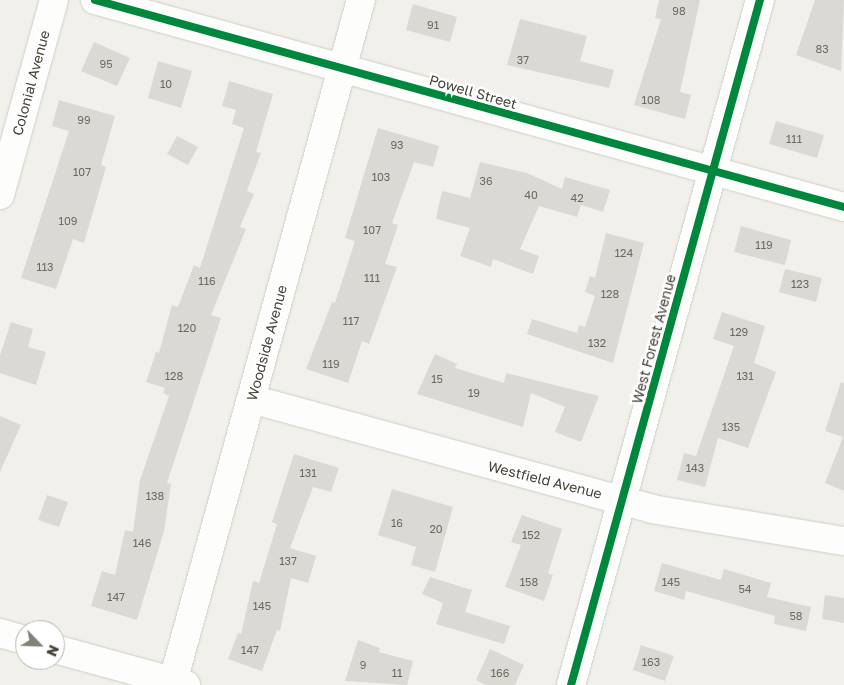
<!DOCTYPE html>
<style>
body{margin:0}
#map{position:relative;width:844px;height:685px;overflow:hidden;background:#f1f0eb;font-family:"Golos Text",sans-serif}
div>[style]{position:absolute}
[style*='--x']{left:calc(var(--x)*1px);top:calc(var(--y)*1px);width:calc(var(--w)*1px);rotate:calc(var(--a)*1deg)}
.building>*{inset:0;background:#dbd9d4}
.roads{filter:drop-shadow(0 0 1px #cfcec9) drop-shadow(0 0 1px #cfcec9)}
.minor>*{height:28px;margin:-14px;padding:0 14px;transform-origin:14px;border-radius:14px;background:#fdfdfc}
.cycleway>*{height:8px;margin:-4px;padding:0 4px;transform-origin:4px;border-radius:4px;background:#00873e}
span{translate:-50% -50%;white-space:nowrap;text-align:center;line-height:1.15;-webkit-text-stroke:5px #fff;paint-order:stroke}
.number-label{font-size:11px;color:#6e695f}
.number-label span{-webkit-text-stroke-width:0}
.street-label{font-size:14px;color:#484337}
.north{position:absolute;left:15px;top:620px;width:50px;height:50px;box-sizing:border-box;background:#fff;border:1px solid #b6b4af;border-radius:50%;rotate:114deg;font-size:14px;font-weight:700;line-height:20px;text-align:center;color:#484337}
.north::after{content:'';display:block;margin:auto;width:18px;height:22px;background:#838076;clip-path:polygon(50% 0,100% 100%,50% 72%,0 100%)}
</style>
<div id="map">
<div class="building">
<i style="clip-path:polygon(659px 0,700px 0,680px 92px,691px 95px,685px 119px,634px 105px,661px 19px,655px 18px)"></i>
<i style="clip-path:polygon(815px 0,844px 0,841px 71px,796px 55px)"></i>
<i style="clip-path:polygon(413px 4px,457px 17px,450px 42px,406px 30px)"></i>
<i style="clip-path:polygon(520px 19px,587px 36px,580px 61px,614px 70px,609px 88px,507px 65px)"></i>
<i style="clip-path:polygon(94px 42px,130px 58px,117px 86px,81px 71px)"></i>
<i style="clip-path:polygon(158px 61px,192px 71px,181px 108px,148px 98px)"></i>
<i style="clip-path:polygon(229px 81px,273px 94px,256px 152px,261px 153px,247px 191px,254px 194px,240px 227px,246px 229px,211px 315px,221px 318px,167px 483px,171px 484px,164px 531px,137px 620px,91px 606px,102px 571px,115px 575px,125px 530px,133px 532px,140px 480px,169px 396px,163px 393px,165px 388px,146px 382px,156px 352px,159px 353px,172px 305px,178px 307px,194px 265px,200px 268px,244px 128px,232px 124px,236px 110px,222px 106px)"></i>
<i style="clip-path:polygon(59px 100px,115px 116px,101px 165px,106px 167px,84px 243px,73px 239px,56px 289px,21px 278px,69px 131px,52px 126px)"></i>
<i style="clip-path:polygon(776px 121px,824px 135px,817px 158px,769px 144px)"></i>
<i style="clip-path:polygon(378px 128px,439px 146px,433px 167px,414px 162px,392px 223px,398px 225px,385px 264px,397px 267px,369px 344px,362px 341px,348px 383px,306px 369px,332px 302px,335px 303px,355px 241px,345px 238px)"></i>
<i style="clip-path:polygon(177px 136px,198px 147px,188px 165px,167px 154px)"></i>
<i style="clip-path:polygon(480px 162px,527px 173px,562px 189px,565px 177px,610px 190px,603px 212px,581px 205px,577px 217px,539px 206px,520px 249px,539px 256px,533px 274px,493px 259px,491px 267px,460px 256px,470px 228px,436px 219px,442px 191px,470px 198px)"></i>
<i style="clip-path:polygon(741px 226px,791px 240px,785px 265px,734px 252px)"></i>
<i style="clip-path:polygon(606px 233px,644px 243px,613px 363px,527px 334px,532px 319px,577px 333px,579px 325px,585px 327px,595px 296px,585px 292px,590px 276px,595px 278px)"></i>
<i style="clip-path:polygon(785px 269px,822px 278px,816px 302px,779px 292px)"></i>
<i style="clip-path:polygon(722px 312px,765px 326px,754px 363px,776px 372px,748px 448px,718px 438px,705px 487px,677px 480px,684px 453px,696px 456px,734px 346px,713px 339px)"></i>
<i style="clip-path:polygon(11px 322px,33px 329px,28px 347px,46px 352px,36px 385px,0 373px,0 355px)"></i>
<i style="clip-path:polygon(435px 354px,457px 364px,455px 368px,504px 383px,506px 373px,599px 396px,581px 442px,555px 432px,565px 407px,531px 393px,523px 427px,417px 394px)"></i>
<i style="clip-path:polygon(841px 382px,844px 383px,844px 491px,825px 483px,843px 437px,825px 431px)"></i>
<i style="clip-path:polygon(0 416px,21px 425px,0 472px)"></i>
<i style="clip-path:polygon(294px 454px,339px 468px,331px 492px,313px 487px,290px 548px,316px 556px,308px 583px,291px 578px,280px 631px,277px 630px,262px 671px,228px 659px,238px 633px,241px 634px,253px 581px,259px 583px,277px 524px,272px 522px)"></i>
<i style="clip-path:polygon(392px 489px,453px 507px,435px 572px,411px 565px,416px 547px,378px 535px)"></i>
<i style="clip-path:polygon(47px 495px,68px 502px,59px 527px,38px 520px)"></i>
<i style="clip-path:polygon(522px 515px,562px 529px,548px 573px,553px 575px,544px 601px,505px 587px,521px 545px,511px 542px)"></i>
<i style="clip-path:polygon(662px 563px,721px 580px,724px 569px,771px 583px,767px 597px,811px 607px,806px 631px,774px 624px,775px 616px,686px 591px,684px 600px,654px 591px)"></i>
<i style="clip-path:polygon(430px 577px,472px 590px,465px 612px,510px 626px,504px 644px,436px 624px,443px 603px,422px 594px)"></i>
<i style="clip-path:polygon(825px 595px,844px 598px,844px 623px,822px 619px)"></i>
<i style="clip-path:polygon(358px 640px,380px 648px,379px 652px,413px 661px,407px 685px,345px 681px)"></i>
<i style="clip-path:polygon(641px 645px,674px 656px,665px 681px,633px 670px)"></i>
<i style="clip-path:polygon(490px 649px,524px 665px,515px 685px,486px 685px,476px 680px)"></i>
</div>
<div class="roads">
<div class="minor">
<i style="--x:95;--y:0;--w:777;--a:15.45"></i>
<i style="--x:0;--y:195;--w:202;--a:-74.5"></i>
<i style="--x:251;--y:399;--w:416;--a:15.3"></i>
<i style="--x:652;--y:509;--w:195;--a:9.5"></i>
<i style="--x:0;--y:633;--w:26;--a:16"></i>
<i style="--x:55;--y:649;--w:136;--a:15.4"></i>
<i style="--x:172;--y:685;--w:711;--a:-74.58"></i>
<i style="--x:571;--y:685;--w:711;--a:-74.58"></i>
</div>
</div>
<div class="cycleway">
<i style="--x:95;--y:0;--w:777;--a:15.45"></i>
<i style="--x:571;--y:685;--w:711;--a:-74.58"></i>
</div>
<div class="number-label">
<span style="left:679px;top:11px">98</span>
<span style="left:433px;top:25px">91</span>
<span style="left:822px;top:49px">83</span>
<span style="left:523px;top:60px">37</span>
<span style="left:106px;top:64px">95</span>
<span style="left:166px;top:84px">10</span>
<span style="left:651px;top:100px">108</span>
<span style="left:84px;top:120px">99</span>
<span style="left:794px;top:139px">111</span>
<span style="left:397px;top:145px">93</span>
<span style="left:82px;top:172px">107</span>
<span style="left:381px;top:177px">103</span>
<span style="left:486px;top:181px">36</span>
<span style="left:531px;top:195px">40</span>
<span style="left:577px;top:198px">42</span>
<span style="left:68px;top:221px">109</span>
<span style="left:372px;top:230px">107</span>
<span style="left:764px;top:245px">119</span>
<span style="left:624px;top:253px">124</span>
<span style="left:45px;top:267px">113</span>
<span style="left:372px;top:278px">111</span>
<span style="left:207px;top:281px">116</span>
<span style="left:800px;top:284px">123</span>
<span style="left:610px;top:294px">128</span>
<span style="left:351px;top:321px">117</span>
<span style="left:187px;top:328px">120</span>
<span style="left:739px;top:332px">129</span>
<span style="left:597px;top:343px">132</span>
<span style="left:331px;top:364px">119</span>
<span style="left:174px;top:376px">128</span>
<span style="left:745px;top:376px">131</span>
<span style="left:437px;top:379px">15</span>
<span style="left:474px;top:393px">19</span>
<span style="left:731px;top:427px">135</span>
<span style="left:695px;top:468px">143</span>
<span style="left:308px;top:473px">131</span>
<span style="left:155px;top:496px">138</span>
<span style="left:397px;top:523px">16</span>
<span style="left:436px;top:529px">20</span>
<span style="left:531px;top:535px">152</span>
<span style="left:142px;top:543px">146</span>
<span style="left:288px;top:561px">137</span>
<span style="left:529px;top:582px">158</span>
<span style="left:671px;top:582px">145</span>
<span style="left:745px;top:589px">54</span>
<span style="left:116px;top:597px">147</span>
<span style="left:262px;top:606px">145</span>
<span style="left:796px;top:616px">58</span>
<span style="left:250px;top:650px">147</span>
<span style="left:651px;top:662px">163</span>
<span style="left:363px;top:665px">9</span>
<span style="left:397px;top:673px">11</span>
<span style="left:500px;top:673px">166</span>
</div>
<div class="street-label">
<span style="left:31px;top:83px;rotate:-75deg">Colonial Avenue</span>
<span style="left:473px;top:92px;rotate:16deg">Powell Street</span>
<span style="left:654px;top:339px;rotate:-75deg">West Forest Avenue</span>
<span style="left:267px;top:343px;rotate:-75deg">Woodside Avenue</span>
<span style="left:545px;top:480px;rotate:14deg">Westfield Avenue</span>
</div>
<div class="north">N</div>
</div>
